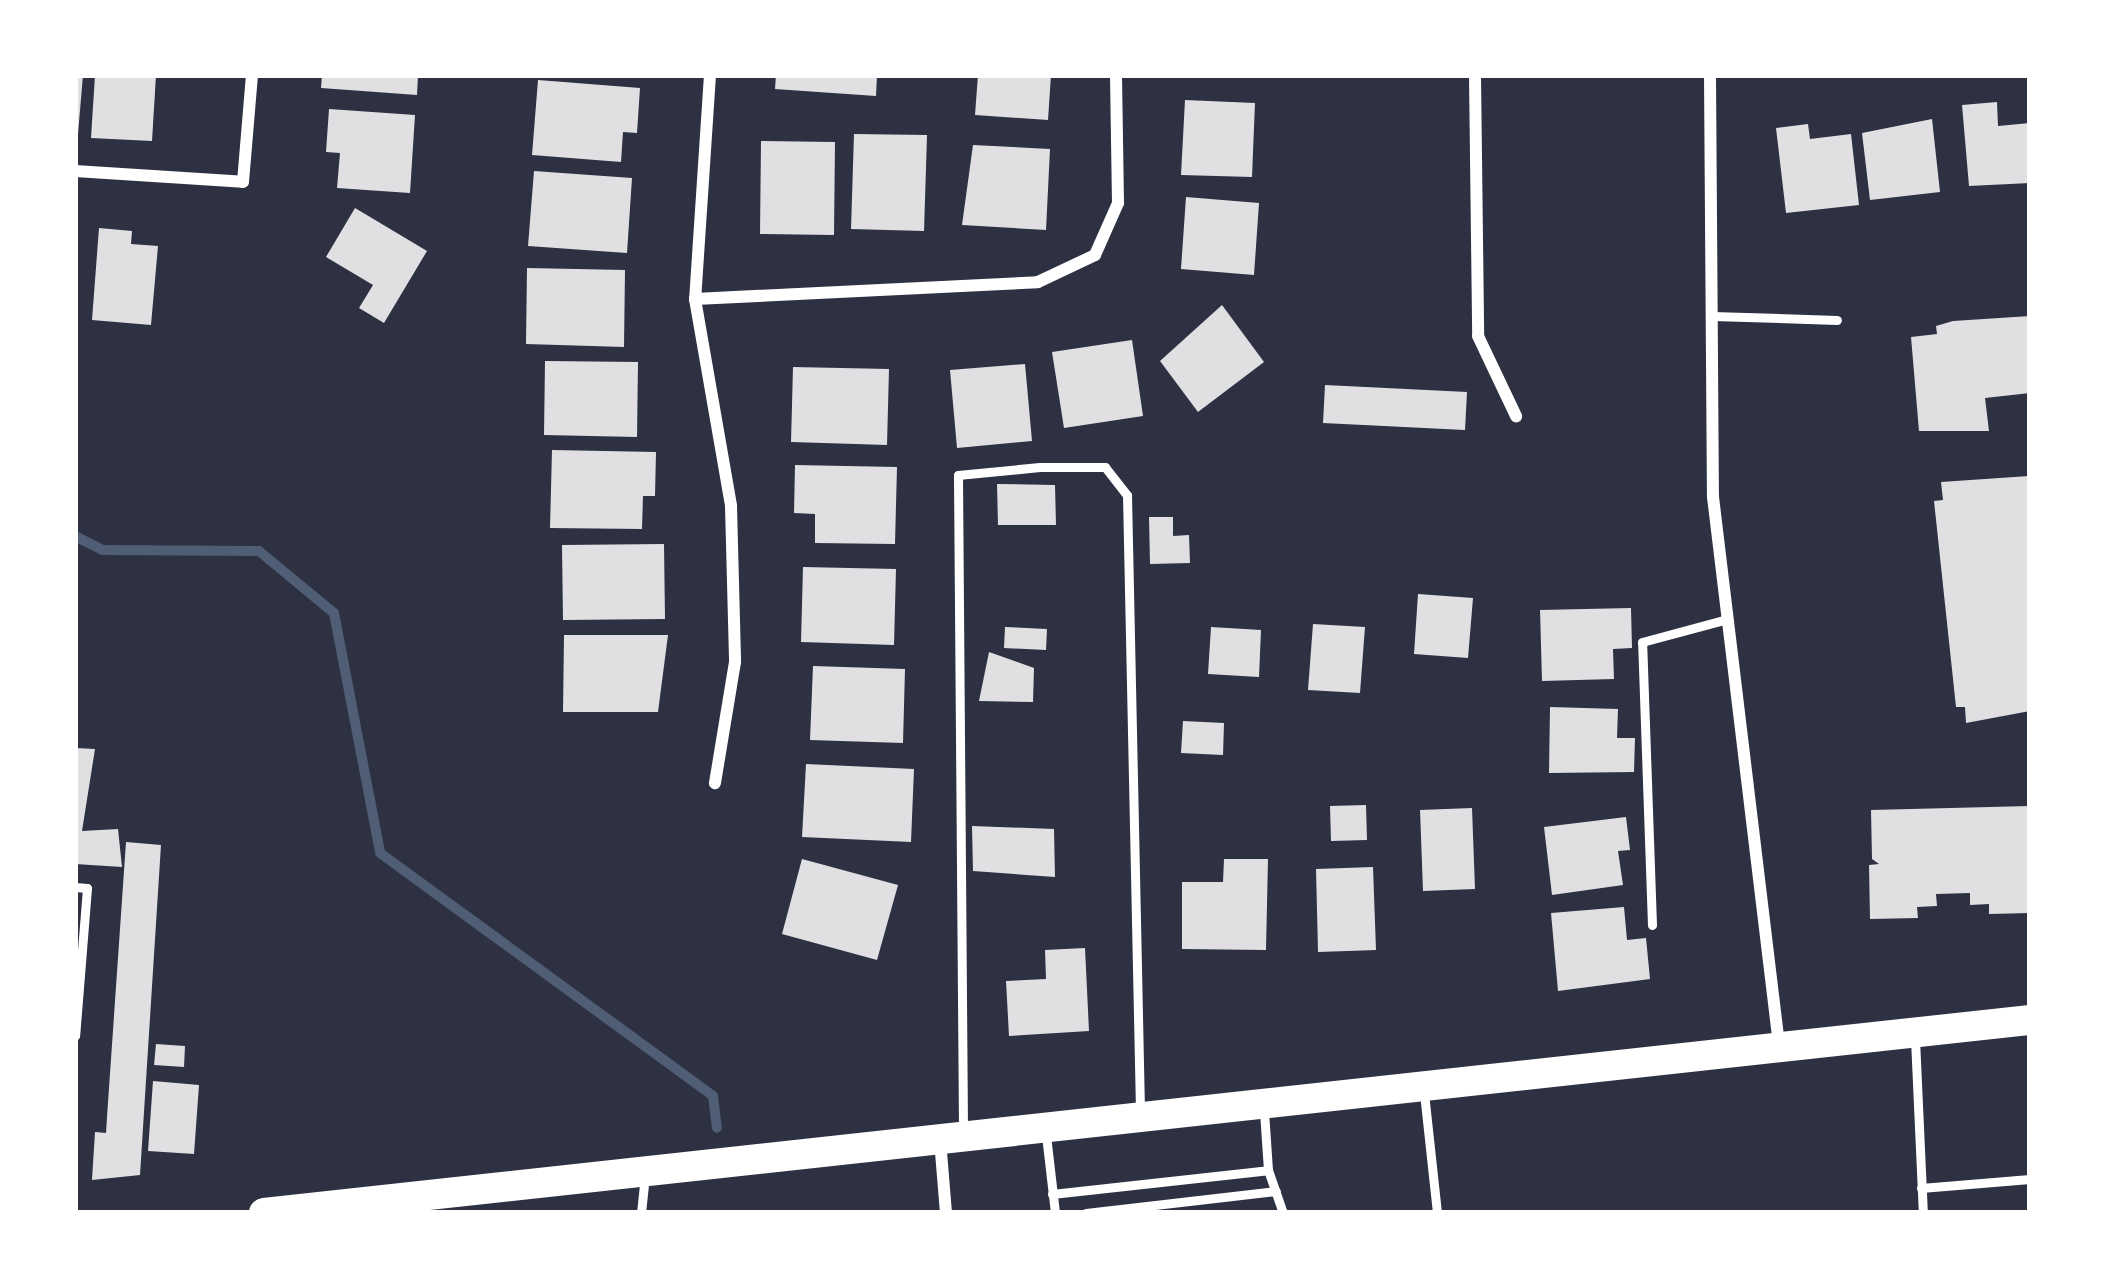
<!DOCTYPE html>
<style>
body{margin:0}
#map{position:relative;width:2105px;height:1288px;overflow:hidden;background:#2d3142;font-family:"Space Grotesk",sans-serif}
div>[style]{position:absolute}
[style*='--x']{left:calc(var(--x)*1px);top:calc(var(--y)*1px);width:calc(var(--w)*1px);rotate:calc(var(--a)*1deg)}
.stream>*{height:10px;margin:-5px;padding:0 5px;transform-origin:5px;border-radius:5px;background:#4f5d75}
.building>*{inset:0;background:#e0e0e3}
.service>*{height:9px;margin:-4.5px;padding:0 4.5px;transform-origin:4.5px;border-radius:4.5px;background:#fff}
.minor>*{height:12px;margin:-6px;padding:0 6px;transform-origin:6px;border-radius:6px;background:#fff}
.primary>*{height:30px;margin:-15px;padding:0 15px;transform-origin:15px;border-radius:15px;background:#fff}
span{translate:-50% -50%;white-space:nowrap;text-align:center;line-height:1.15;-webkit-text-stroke:10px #fff;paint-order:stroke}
.frame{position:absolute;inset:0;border:78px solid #fff;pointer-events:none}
</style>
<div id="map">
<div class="stream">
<i style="--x:75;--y:536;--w:31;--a:27"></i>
<i style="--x:103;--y:550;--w:156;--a:0.4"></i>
<i style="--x:259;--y:551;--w:97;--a:39.6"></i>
<i style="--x:334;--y:613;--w:244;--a:79.1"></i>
<i style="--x:380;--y:853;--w:412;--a:36.1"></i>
<i style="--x:713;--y:1096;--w:32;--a:83"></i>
</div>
<div class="building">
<i style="clip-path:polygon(75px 75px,83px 75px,78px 134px,75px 134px)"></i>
<i style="clip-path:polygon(95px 75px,156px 75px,152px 141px,91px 138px)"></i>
<i style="clip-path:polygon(322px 75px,418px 75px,417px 95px,321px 88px)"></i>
<i style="clip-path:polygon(776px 75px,877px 75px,876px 96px,775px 89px)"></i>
<i style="clip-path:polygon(978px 75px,1051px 75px,1048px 120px,975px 115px)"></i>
<i style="clip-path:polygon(538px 80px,640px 88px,637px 133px,623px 132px,621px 162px,532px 155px)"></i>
<i style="clip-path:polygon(1185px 100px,1255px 103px,1252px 177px,1181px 175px)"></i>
<i style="clip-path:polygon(1997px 102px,1998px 126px,2030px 123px,2030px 183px,1969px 186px,1962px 105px)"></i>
<i style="clip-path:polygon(329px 109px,415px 115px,410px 193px,337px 188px,340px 153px,326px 152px)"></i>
<i style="clip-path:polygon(1932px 119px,1940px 192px,1870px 200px,1862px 133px)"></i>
<i style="clip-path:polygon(1808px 124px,1810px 139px,1851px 134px,1859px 205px,1786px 213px,1776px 128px)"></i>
<i style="clip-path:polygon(854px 134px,927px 135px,924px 231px,851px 229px)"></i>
<i style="clip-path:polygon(761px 141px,835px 142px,834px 235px,760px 234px)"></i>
<i style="clip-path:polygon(973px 145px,1050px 149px,1046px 230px,962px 225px)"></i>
<i style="clip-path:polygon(534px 171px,632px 178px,627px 253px,528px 246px)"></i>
<i style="clip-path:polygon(1186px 197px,1259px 203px,1254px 275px,1181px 269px)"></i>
<i style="clip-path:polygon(355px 208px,427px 251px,384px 323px,359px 308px,373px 285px,326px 257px)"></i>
<i style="clip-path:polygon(99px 228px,132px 231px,131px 244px,158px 246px,151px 325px,92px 320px)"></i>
<i style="clip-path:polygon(527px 268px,625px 270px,624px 347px,526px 344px)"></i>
<i style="clip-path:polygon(1222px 305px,1264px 362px,1198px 412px,1160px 361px)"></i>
<i style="clip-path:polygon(2030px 316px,2030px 393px,1985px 398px,1989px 431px,1919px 431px,1911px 337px,1937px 334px,1936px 326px,1953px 321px)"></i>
<i style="clip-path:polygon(1132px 340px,1143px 416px,1064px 428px,1052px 352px)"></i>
<i style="clip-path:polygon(545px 361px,638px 362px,637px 437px,544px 435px)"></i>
<i style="clip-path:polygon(1025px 364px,1032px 441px,957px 448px,950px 370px)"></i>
<i style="clip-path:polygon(793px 367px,889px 369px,887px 445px,791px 442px)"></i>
<i style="clip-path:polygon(1325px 385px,1467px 392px,1465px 430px,1323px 423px)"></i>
<i style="clip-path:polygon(552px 450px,656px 452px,655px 496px,643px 496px,642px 529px,550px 528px)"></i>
<i style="clip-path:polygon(795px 465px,897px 467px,895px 544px,815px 543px,815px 514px,794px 513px)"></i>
<i style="clip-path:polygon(2029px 476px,2030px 711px,1966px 723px,1965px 707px,1956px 707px,1934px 501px,1943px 500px,1941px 482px)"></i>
<i style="clip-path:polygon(997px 484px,1055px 485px,1056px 525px,998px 525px)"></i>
<i style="clip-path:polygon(1149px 517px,1173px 517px,1173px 536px,1189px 535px,1190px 563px,1150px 564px)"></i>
<i style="clip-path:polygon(664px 544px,665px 619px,563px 620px,562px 545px)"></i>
<i style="clip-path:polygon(803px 567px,896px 569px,894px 645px,801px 642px)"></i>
<i style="clip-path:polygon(1418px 594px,1473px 598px,1468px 658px,1414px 654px)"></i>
<i style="clip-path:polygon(1631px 608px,1632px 648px,1613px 649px,1614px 679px,1542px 681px,1540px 610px)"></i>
<i style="clip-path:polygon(1313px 624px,1365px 627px,1360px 693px,1308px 690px)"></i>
<i style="clip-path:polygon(1005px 627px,1047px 629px,1046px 650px,1004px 648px)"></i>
<i style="clip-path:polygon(1211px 627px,1261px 630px,1259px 677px,1208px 674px)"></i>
<i style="clip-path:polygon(564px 635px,668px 635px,658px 712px,563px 712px)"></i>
<i style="clip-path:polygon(989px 652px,1034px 668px,1033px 702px,979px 701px)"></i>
<i style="clip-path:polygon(813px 666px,905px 669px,903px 743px,810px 740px)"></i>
<i style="clip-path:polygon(1550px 707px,1618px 709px,1617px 738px,1635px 738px,1634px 772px,1549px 773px)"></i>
<i style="clip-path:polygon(1183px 721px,1224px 723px,1223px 755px,1181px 753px)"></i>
<i style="clip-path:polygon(75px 748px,95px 749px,82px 831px,118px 829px,122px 867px,75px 864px)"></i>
<i style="clip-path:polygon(806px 764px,914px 769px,911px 842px,802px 837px)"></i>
<i style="clip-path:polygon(1366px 805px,1367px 840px,1331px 841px,1330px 806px)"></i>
<i style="clip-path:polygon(2030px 806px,2030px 913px,1989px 914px,1989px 904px,1970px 905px,1970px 893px,1936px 894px,1937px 906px,1917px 907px,1918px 918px,1870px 919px,1869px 865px,1879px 864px,1872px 859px,1871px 810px)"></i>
<i style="clip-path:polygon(1472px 808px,1475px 889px,1423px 891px,1420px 810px)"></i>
<i style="clip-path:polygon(1626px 817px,1630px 850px,1618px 851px,1623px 885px,1552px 895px,1544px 827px)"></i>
<i style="clip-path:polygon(972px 826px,1054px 829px,1055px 877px,973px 871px)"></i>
<i style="clip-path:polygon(126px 842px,161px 845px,140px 1175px,92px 1180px,95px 1132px,106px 1133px,107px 1117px)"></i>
<i style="clip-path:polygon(802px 859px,898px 885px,877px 960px,782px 934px)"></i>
<i style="clip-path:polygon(1224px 859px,1268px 859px,1266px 950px,1182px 949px,1182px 882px,1223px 882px)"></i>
<i style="clip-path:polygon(1373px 867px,1376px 950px,1318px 952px,1316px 869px)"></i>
<i style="clip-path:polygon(1624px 907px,1627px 940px,1646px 938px,1650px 979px,1558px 991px,1551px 913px)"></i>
<i style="clip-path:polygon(1085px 948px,1089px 1031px,1009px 1036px,1006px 981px,1046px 979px,1045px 950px)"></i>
<i style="clip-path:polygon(156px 1044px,185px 1046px,184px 1067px,154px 1065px)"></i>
<i style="clip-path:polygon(153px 1081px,199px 1085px,194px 1154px,148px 1151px)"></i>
</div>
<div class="service">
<i style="--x:1712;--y:316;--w:125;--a:1.8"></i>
<i style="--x:75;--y:887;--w:12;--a:5"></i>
<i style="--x:87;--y:888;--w:148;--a:94.6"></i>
<i style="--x:1652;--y:925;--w:283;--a:-92"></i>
<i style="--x:1642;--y:642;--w:89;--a:-15"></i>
<i style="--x:1915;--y:1039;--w:174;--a:87.4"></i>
<i style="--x:1424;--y:1093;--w:121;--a:83.8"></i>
<i style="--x:963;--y:1128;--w:653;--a:-90.44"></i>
<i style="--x:958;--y:475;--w:82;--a:-5.6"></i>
<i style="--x:1040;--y:467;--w:65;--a:0"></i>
<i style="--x:1105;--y:467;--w:36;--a:52"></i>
<i style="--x:1127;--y:495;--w:617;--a:88.79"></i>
<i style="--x:1046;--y:1135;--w:79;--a:83.4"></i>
<i style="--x:1268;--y:1170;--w:46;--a:70.8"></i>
<i style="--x:1921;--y:1188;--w:109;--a:-4.7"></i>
<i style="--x:1052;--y:1194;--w:217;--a:-6.3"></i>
<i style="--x:1268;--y:1170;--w:58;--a:-93.9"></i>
<i style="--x:641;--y:1213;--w:39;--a:-84"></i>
<i style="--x:1086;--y:1213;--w:191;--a:-6.6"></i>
</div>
<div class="minor">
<i style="--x:710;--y:75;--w:225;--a:93.8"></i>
<i style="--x:695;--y:299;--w:210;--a:80.1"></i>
<i style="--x:731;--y:506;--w:156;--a:88.5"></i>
<i style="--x:735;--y:662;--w:123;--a:99.4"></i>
<i style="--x:1475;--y:75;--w:261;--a:89.3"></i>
<i style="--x:1478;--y:336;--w:89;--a:64.6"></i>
<i style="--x:1710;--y:75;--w:422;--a:89.6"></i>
<i style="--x:1713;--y:497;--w:552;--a:83.13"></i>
<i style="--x:75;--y:171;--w:168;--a:3.7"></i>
<i style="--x:243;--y:182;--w:107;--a:-85.2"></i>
<i style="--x:695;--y:299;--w:343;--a:-2.8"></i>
<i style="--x:1038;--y:282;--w:63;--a:-25.3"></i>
<i style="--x:1095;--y:255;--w:57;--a:-66.1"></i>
<i style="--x:1118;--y:203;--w:128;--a:-90.9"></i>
<i style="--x:940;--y:1140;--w:73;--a:85.3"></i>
</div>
<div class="primary">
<i style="--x:264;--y:1213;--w:1777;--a:-6.24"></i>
</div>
<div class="frame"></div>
</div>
